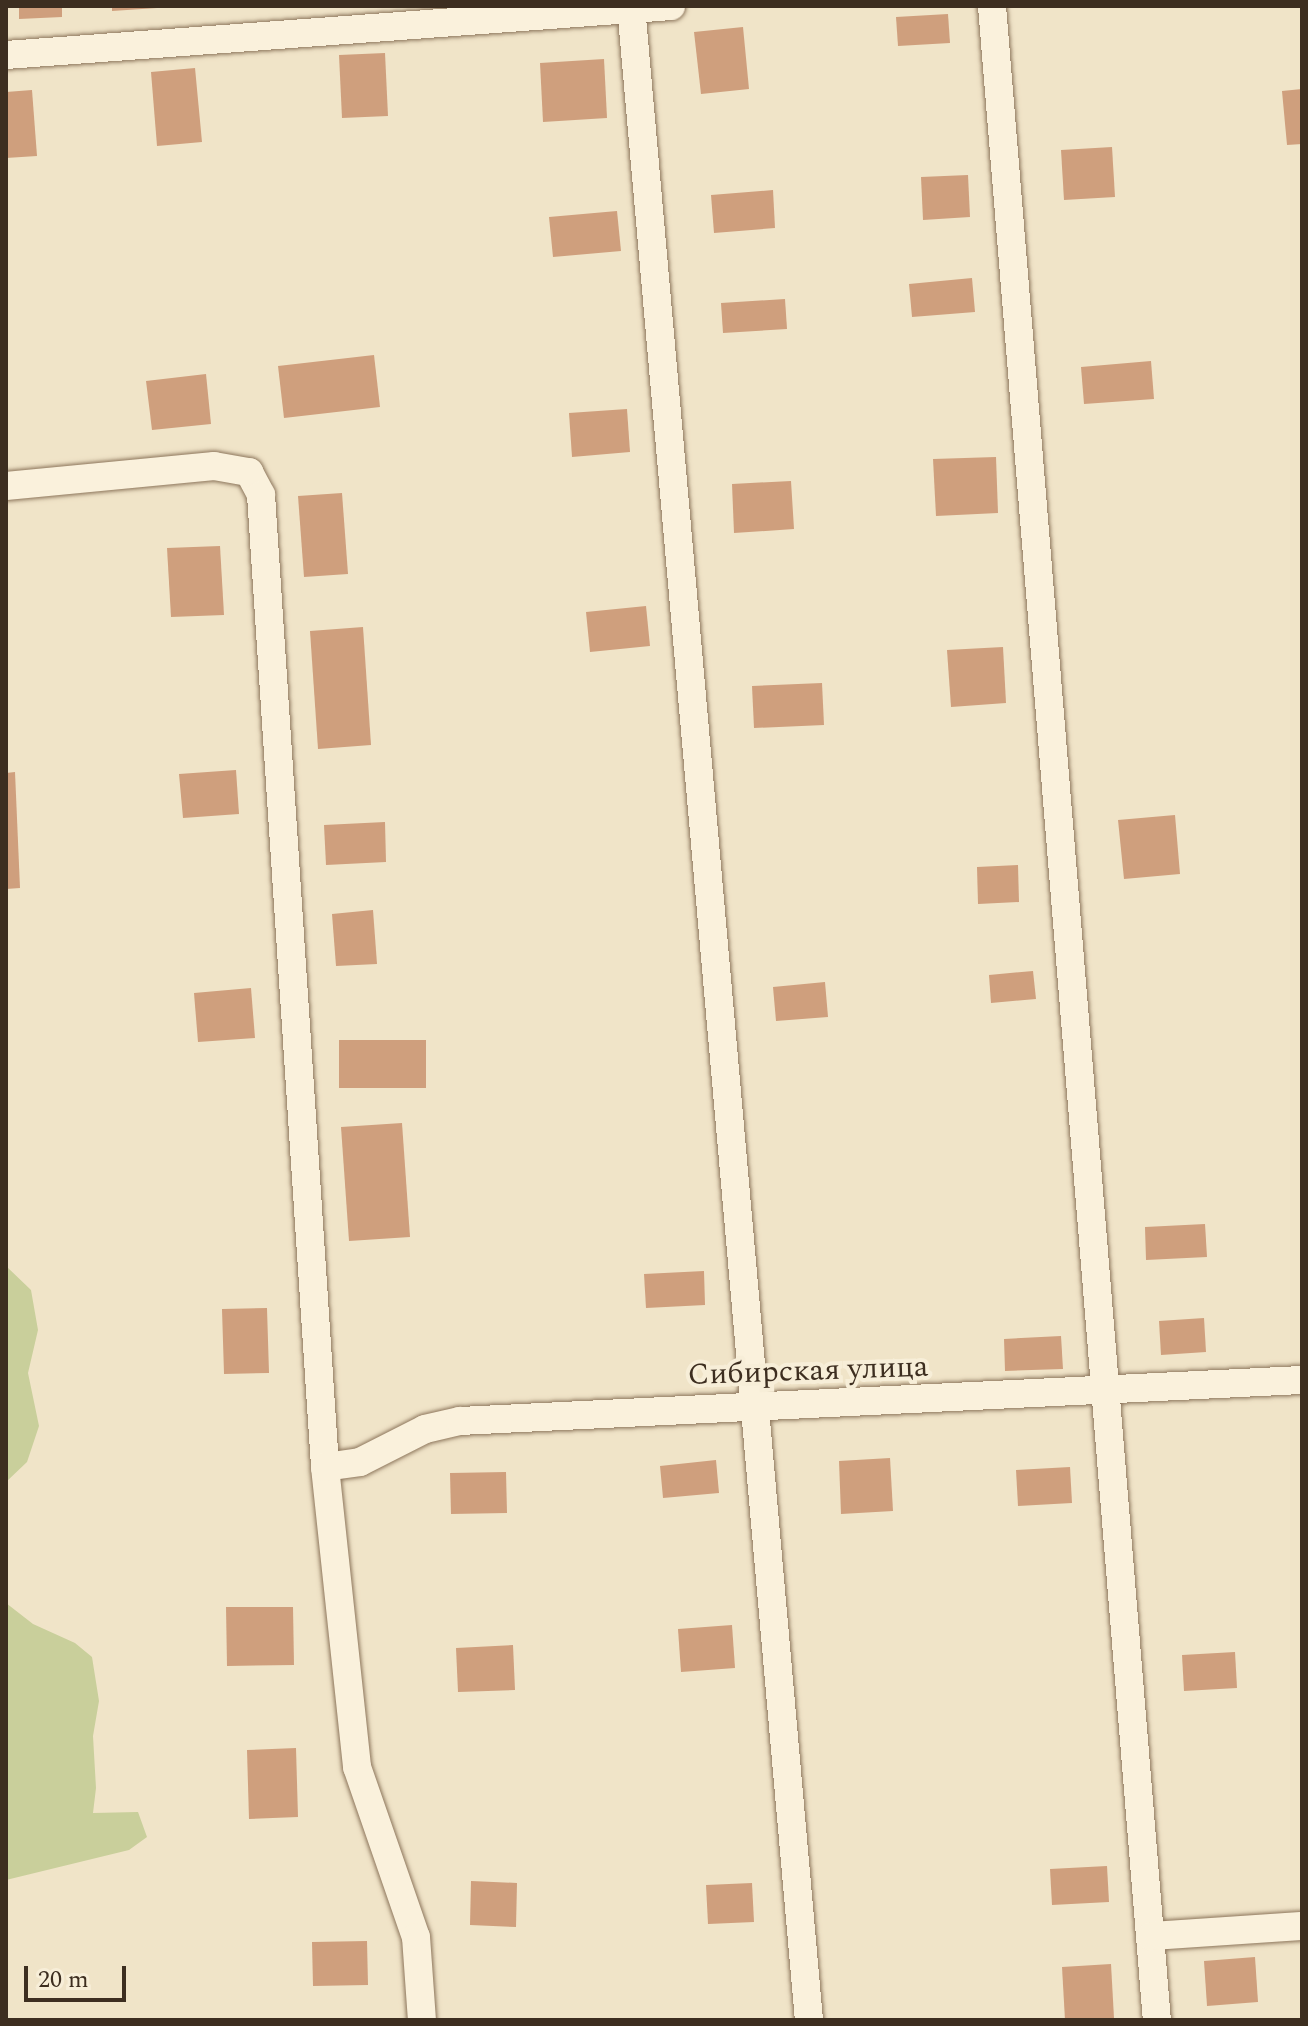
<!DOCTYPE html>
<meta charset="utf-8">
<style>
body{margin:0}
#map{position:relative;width:1308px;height:2026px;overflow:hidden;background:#f0e4c8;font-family:Spectral,serif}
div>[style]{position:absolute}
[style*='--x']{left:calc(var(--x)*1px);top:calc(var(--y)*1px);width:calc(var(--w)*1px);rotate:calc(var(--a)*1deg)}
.green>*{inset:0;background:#c9cf9b}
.building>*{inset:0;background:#cf9f7d}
.roads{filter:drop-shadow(0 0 2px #8d765c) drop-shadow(0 0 2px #8d765c)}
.street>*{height:28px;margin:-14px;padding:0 14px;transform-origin:14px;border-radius:14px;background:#faf1dc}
span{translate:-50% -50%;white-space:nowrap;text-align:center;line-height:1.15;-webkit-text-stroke:8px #f7eed8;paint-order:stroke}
.street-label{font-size:30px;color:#3d2e20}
.frame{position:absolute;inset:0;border:8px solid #3d2e20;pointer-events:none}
.scale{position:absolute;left:24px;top:1966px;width:102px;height:36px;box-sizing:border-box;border:4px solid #3d2e20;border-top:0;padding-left:10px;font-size:24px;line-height:28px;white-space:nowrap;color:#3d2e20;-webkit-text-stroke:6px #f7eed8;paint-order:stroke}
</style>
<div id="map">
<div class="green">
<i style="clip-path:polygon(6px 1266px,31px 1290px,38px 1330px,28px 1373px,39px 1426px,27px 1462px,6px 1482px)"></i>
<i style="clip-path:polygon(6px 1603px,33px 1624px,75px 1643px,92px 1657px,99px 1701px,93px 1736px,96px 1788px,93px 1813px,138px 1812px,147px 1837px,129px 1850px,6px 1880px)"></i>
</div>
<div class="building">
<i style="clip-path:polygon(19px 6px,62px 6px,62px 17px,19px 19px)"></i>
<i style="clip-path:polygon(112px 6px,156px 6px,157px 8px,112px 11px)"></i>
<i style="clip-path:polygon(948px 14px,950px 43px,898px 46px,896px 17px)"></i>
<i style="clip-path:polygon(743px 27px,749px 89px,701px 94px,694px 32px)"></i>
<i style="clip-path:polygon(385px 53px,388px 116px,342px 118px,339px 55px)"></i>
<i style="clip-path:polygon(604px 59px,607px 118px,543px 122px,540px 63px)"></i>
<i style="clip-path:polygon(195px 68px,202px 142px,157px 146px,151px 72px)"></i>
<i style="clip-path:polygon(1302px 89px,1302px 144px,1287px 145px,1282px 91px)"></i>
<i style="clip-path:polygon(32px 90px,37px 156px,6px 158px,6px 92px)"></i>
<i style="clip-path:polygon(1112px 147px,1115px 197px,1064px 200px,1061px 150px)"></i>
<i style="clip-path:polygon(968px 175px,970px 217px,923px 220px,921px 177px)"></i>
<i style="clip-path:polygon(773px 190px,775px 228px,714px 233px,711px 195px)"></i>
<i style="clip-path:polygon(617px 211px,621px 251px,553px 257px,549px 217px)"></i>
<i style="clip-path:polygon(972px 278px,975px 312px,912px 317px,909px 284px)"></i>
<i style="clip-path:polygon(785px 299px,787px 329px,723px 333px,721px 303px)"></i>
<i style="clip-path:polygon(374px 355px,380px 407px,284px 418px,278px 366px)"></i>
<i style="clip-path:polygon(1151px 361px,1154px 399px,1084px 404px,1081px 367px)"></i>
<i style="clip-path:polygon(206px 374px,211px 424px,152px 430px,146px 381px)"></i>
<i style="clip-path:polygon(627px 409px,630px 452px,572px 457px,569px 413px)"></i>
<i style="clip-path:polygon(996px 457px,998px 513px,936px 516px,933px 459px)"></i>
<i style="clip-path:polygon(791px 481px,794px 529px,734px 533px,732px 484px)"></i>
<i style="clip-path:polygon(342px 493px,348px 574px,304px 577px,298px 496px)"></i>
<i style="clip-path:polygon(220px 546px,224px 615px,171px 617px,167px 548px)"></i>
<i style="clip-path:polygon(646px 606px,650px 646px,590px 652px,586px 612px)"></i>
<i style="clip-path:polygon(363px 627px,371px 745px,318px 749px,310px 631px)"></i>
<i style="clip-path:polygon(1003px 647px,1006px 703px,951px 707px,947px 650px)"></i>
<i style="clip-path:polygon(822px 683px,824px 725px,754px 728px,752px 686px)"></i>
<i style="clip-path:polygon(236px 770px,239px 814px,183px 818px,179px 774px)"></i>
<i style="clip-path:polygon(15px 772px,20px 888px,6px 889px,6px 773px)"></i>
<i style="clip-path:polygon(1175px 815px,1180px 874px,1124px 879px,1118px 820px)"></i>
<i style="clip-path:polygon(385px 822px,386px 862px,326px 865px,324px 825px)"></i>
<i style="clip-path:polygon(1018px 865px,1019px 902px,978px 904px,977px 867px)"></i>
<i style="clip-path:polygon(373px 910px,377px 964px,336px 966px,332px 914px)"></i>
<i style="clip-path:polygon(1033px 971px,1036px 999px,991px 1003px,989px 975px)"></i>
<i style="clip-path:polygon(825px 982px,828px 1017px,776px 1021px,773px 987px)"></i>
<i style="clip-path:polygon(251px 988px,255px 1038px,198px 1042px,194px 993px)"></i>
<i style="clip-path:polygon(339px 1040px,426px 1040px,426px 1088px,339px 1088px)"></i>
<i style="clip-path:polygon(402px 1123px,410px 1237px,349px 1241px,341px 1127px)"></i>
<i style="clip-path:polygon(1205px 1224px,1207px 1257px,1146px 1260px,1145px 1227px)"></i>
<i style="clip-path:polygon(704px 1271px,705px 1305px,646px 1308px,644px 1274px)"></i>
<i style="clip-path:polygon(267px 1308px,269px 1373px,224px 1374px,222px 1309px)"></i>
<i style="clip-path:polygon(1204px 1318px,1206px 1352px,1161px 1355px,1159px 1321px)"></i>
<i style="clip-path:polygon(1061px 1336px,1063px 1369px,1005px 1371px,1004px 1339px)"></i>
<i style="clip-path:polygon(890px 1458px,893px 1511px,841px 1514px,839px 1461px)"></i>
<i style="clip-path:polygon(716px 1460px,719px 1493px,663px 1498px,660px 1466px)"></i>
<i style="clip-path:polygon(1070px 1467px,1072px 1503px,1018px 1506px,1016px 1470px)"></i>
<i style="clip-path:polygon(506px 1472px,507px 1513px,451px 1514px,450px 1473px)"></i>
<i style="clip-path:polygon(226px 1607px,293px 1607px,294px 1665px,227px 1666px)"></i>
<i style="clip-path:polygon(732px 1625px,735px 1668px,681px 1672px,678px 1629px)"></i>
<i style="clip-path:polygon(513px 1645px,515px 1690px,458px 1692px,456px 1648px)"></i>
<i style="clip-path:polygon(1235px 1652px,1237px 1688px,1184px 1691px,1182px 1655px)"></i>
<i style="clip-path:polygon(296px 1748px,298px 1817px,249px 1819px,247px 1750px)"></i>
<i style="clip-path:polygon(1107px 1866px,1109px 1902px,1052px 1905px,1050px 1869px)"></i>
<i style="clip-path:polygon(471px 1881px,517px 1883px,516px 1927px,470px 1925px)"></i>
<i style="clip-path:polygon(752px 1883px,754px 1922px,708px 1924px,706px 1885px)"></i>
<i style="clip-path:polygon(367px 1941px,368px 1985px,313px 1986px,312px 1942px)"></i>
<i style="clip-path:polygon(1255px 1957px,1258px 2002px,1207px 2006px,1204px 1961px)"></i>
<i style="clip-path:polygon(1111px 1964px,1114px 2018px,1065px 2020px,1062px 1967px)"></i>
</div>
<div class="roads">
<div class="street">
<i style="--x:631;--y:6;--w:2022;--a:84.95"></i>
<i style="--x:992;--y:6;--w:2021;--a:85.32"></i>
<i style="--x:6;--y:55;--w:667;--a:-4.21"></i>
<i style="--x:6;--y:486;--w:209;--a:-5.5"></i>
<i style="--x:214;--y:466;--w:36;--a:10"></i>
<i style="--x:249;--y:472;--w:26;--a:62"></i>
<i style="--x:261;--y:495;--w:974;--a:86.23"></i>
<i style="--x:325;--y:1467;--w:302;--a:83.9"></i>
<i style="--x:357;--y:1767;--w:180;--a:70.9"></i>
<i style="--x:416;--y:1937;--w:83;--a:85.9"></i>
<i style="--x:325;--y:1467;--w:35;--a:-8"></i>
<i style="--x:360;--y:1462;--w:73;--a:-26.9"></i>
<i style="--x:425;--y:1429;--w:36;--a:-13"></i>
<i style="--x:460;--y:1421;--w:843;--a:-2.79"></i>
<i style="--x:1151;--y:1936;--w:151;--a:-3.8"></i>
</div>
</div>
<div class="street-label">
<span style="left:808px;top:1371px;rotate:-2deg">Сибирская улица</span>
</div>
<div class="frame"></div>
<div class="scale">20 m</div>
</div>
